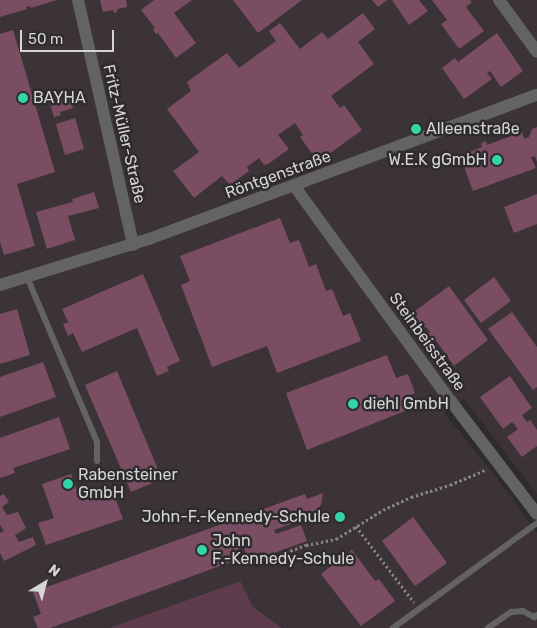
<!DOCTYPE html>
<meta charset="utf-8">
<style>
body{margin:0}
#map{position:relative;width:537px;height:628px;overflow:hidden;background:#2e2b2d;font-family:Rubik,sans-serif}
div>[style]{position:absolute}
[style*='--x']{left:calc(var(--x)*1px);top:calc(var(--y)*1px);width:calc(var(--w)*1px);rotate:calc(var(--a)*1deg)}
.built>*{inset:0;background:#3c3337}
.green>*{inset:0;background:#5e3c4d}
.building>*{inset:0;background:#7a4d63}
.path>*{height:2.5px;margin-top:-1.25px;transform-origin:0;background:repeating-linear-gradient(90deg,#878486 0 2.5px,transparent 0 5px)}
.service>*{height:6px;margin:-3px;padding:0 3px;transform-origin:3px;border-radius:3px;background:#646364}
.minor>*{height:12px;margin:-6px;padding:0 6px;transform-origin:6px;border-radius:6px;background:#646364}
.tertiary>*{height:12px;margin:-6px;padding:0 6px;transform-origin:6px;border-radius:6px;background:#646364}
.dots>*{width:14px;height:14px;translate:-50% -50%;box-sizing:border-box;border:2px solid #2e2b2d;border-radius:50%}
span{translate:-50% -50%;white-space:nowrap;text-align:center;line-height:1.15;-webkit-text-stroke:5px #2e2b2d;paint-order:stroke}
.poi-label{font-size:16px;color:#d6d4d5}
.left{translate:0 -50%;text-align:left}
.right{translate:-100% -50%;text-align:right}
.street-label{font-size:16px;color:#d6d4d5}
.north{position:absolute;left:20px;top:558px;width:50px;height:50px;-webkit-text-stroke:4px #2e2b2d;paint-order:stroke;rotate:37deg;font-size:14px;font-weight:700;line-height:20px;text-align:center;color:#d6d4d5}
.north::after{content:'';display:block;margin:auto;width:18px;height:22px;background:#d6d4d5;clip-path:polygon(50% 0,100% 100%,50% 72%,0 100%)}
.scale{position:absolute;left:20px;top:30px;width:94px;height:22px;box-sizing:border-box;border:2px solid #d6d4d5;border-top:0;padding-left:6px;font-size:15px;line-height:18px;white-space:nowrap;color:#d6d4d5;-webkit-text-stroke:4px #2e2b2d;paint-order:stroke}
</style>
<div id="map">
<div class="built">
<i style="clip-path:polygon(0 0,537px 0,537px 494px,464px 399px,444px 413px,494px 474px,537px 533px,537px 628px,282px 628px,253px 607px,239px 581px,109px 628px,0 628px)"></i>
</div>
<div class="green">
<i style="clip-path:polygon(240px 581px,253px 607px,282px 628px,109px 628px)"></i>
</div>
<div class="building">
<i style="clip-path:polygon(0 0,57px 0,31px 8px,30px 6px,26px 7px,27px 9px,0 17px)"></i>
<i style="clip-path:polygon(100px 0,126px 0,127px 7px,117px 9px,117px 12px,114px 13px,113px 10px,103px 12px)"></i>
<i style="clip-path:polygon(154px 0,192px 0,174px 13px,196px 43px,176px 58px,158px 33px,156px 34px,153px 30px,155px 28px,141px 10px)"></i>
<i style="clip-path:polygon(233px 0,302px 0,258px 33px)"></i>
<i style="clip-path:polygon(372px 0,387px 0,378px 7px)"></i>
<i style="clip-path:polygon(392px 0,419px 0,428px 11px,409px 25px)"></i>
<i style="clip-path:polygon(432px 0,470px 0,472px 2px,466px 7px,484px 31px,459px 49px,441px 24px,447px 20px)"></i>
<i style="clip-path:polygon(363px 13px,375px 29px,358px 42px,374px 64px,331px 96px,340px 108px,344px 105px,362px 130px,318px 162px,300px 137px,303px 135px,295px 123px,278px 135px,289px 149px,268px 164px,264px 165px,259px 158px,247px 167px,249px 171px,230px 185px,222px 176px,194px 198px,173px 171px,199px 152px,167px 109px,191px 91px,187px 82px,227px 53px,239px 68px,276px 41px,269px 31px,280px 23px,300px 49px,322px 32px,328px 39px)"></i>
<i style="clip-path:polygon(13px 30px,55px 172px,17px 184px,35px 246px,4px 255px,0 242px,0 34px)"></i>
<i style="clip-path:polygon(497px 33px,523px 71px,501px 87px,490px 71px,487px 73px,492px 79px,464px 99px,442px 68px,455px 58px,458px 62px)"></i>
<i style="clip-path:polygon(69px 94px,73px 108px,60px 112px,61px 115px,54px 117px,49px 100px)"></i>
<i style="clip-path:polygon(75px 118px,84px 149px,65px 155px,56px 124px)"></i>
<i style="clip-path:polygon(537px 127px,537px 162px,535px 156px,531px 157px,536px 168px,473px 191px,460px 156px,482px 147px,481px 143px,486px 141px,487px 145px,522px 132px,524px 139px,529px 137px,532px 129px)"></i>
<i style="clip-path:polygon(94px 192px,99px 208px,68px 216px,75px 240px,47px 249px,36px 212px,73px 202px,72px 199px)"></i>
<i style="clip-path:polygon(537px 194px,537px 224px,514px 233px,504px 207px)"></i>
<i style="clip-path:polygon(280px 218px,290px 243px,299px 240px,309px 267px,316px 264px,326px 291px,332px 289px,343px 316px,350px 313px,361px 341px,277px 373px,267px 346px,212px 367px,181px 285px,190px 281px,180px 256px)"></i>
<i style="clip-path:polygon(143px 274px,180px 361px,167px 367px,169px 371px,157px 376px,137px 328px,82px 352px,73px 333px,68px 336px,63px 324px,68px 322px,62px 309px)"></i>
<i style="clip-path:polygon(494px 277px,511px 301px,481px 323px,464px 300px)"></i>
<i style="clip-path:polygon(449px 286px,488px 340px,454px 366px,435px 339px,433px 341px,428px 334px,430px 332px,427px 328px,414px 321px,417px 315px,415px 311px)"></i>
<i style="clip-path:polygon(17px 309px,30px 355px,0 364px,0 314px)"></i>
<i style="clip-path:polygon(512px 312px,537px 347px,537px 387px,533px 390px,488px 329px)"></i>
<i style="clip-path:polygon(387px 355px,396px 378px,408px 374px,415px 393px,410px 395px,411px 398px,417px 397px,417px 399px,415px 407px,307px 450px,286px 393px)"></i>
<i style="clip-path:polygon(43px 362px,56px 397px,0 417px,0 377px)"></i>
<i style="clip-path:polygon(117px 371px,162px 479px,131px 492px,85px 385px)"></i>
<i style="clip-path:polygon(510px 376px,532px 408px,522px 415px,527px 422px,530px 420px,537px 430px,537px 446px,522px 457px,507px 437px,518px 429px,512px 422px,503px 429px,480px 397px)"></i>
<i style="clip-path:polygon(59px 417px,70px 449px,13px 468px,15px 473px,0 478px,0 438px)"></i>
<i style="clip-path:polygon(71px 474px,80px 499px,111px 487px,123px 519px,46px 545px,38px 523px,54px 518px,42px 484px)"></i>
<i style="clip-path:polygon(323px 493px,321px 505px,313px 516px,274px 530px,276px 534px,301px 525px,307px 541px,249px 562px,244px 548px,236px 550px,239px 559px,50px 628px,38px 628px,33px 617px,41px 614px,33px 592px,305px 494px,307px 499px)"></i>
<i style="clip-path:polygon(4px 494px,9px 502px,2px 507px,7px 515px,18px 512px,26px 528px,15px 535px,19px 542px,33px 537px,36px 545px,4px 561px,0 553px,0 533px,4px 531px,0 525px,0 496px)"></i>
<i style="clip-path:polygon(413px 517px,447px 563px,415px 586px,382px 541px)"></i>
<i style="clip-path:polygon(352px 550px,375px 581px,379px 579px,395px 601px,361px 626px,321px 574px)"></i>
</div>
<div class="path">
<i style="--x:356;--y:526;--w:96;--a:52.7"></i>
<i style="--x:262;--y:561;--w:47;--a:-20"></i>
<i style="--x:306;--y:545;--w:31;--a:-11"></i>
<i style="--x:336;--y:539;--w:55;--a:-31.7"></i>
<i style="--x:383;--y:510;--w:31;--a:-25"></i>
<i style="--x:411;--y:497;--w:41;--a:-17.1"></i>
<i style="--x:450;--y:485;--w:40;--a:-23.4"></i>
</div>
<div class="service">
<i style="--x:27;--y:277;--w:179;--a:67"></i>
<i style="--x:97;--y:442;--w:19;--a:90"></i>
<i style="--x:393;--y:628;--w:178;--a:-36.1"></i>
<i style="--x:488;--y:628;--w:28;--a:-35"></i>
<i style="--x:511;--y:612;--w:12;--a:-5"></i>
<i style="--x:523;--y:611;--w:13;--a:29"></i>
<i style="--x:534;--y:617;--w:4;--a:-34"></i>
</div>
<div class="minor">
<i style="--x:295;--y:187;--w:263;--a:54"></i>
<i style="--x:450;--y:400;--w:143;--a:52.7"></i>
<i style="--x:0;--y:285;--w:156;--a:-17.2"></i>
<i style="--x:149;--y:239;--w:414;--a:-20.4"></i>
</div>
<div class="tertiary">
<i style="--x:78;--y:0;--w:251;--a:77.3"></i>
<i style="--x:499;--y:0;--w:64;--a:53.8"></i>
</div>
<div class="dots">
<i style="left:23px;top:98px;background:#34d4a8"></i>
<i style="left:416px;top:129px;background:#34d4a8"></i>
<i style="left:497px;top:160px;background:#34d4a8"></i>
<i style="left:353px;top:404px;background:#34d4a8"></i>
<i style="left:68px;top:484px;background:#34d4a8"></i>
<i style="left:340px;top:517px;background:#34d4a8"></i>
<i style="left:202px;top:550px;background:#34d4a8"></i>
</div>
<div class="poi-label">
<span class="left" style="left:33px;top:98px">BAYHA</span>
<span class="left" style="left:426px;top:129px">Alleenstraße</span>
<span class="right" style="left:487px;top:160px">W.E.K gGmbH</span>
<span class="left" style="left:363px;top:404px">diehl GmbH</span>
<span class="left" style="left:78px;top:484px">Rabensteiner<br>GmbH</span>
<span class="right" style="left:330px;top:517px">John-F.-Kennedy-Schule</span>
<span class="left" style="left:212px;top:550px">John<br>F.-Kennedy-Schule</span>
</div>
<div class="street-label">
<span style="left:124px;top:134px;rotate:77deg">Fritz-Müller-Straße</span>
<span style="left:278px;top:175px;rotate:-20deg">Röntgenstraße</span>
<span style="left:427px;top:342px;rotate:54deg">Steinbeisstraße</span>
</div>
<div class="north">N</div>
<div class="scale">50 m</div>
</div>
